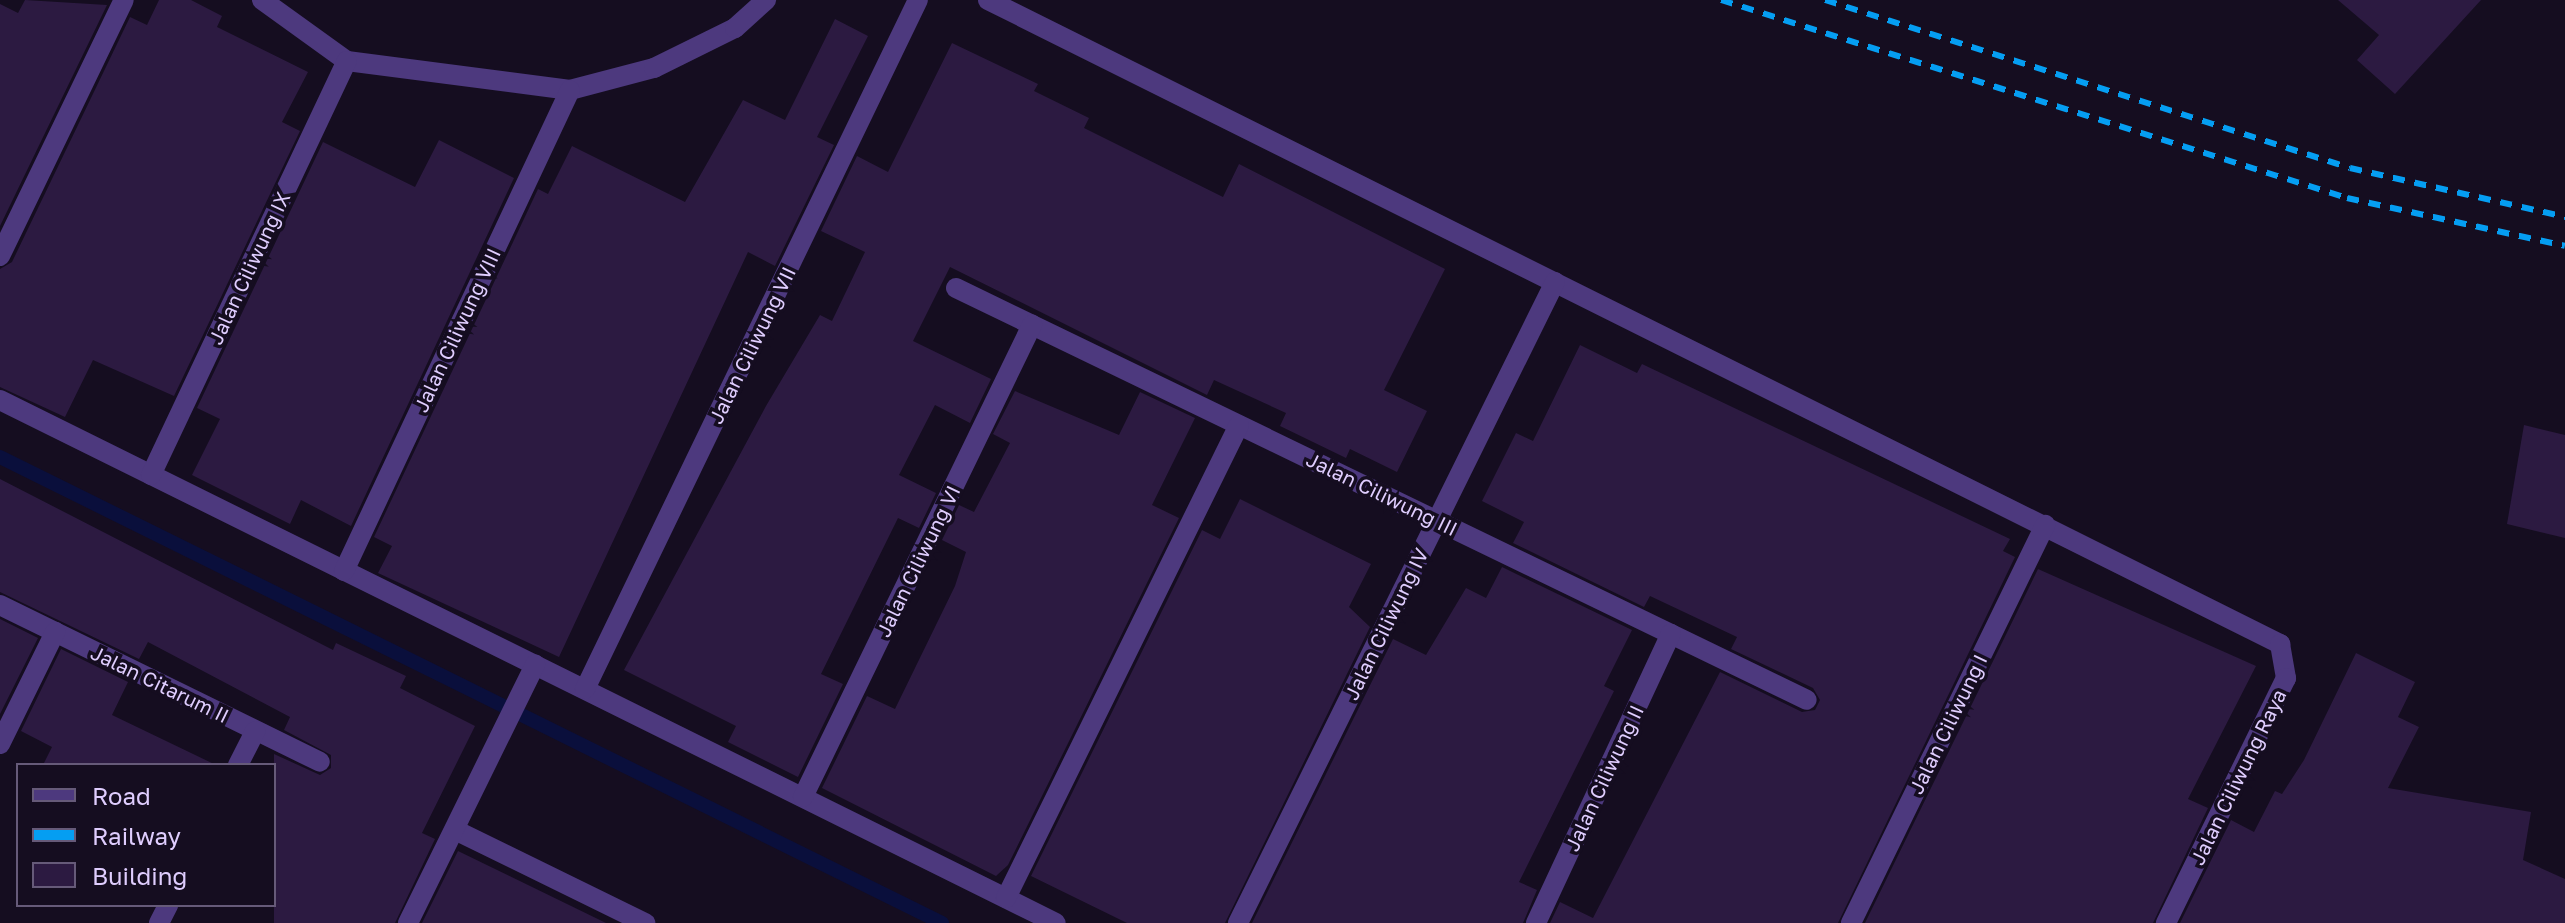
<!DOCTYPE html>
<style>
body{margin:0}
#map{position:relative;width:2565px;height:923px;overflow:hidden;background:#150d20;font-family:"Golos Text",sans-serif}
div>[style]{position:absolute}
[style*='--x']{left:calc(var(--x)*1px);top:calc(var(--y)*1px);width:calc(var(--w)*1px);rotate:calc(var(--a)*1deg)}
.stream>*{height:14px;margin:-7px;padding:0 7px;transform-origin:7px;border-radius:7px;background:#0a0f3c}
.building>*{inset:0;background:#2c1a41}
.minor>*{height:20px;margin:-10px;padding:0 10px;transform-origin:10px;border-radius:10px;background:#4d397e}
.rail>*{height:6px;margin-top:-3px;transform-origin:0;background:repeating-linear-gradient(90deg,#059ef2 0 12px,transparent 0 22px)}
span{translate:-50% -50%;white-space:nowrap;text-align:center;line-height:1.15;-webkit-text-stroke:7px #150d20;paint-order:stroke}
.street-label{font-size:20px;color:#dfcdfe}
.legend{position:absolute;left:16px;top:763px;width:260px;height:144px;box-sizing:border-box;background:#150d20;border:2px solid #665a79;margin:0;padding:10px 14px;list-style:none;font-size:24px;color:#dfcdfe}
.legend li{display:flex;align-items:center;gap:16px;height:40px}
.legend b{width:40px;border:2px solid #665a79}
</style>
<div id="map">
<div class="stream">
<i style="--x:0;--y:457;--w:1051;--a:26.32"></i>
</div>
<div class="building">
<i style="clip-path:polygon(25px 0,107px 5px,0 226px,0 4px,18px 13px)"></i>
<i style="clip-path:polygon(159px 0,191px 0,222px 16px,217px 27px,308px 72px,282px 122px,300px 131px,174px 396px,93px 360px,65px 417px,0 387px,0 269px,12px 262px,130px 17px,147px 25px)"></i>
<i style="clip-path:polygon(2338px 0,2481px 0,2395px 94px,2357px 60px,2379px 35px)"></i>
<i style="clip-path:polygon(835px 19px,868px 36px,817px 137px,834px 145px,775px 266px,748px 252px,559px 657px,378px 573px,392px 546px,374px 537px,538px 189px,548px 194px,572px 146px,685px 202px,743px 100px,785px 120px)"></i>
<i style="clip-path:polygon(952px 43px,1038px 84px,1034px 91px,1089px 118px,1084px 128px,1223px 197px,1239px 164px,1445px 269px,1384px 390px,1427px 411px,1397px 472px,1350px 449px,1346px 458px,1280px 426px,1286px 413px,1214px 380px,1207px 395px,950px 267px,913px 341px,991px 379px,970px 423px,935px 405px,899px 475px,936px 493px,919px 528px,898px 518px,821px 674px,843px 684px,798px 777px,728px 742px,736px 726px,624px 670px,766px 406px,820px 315px,832px 321px,865px 252px,821px 231px,857px 156px,888px 172px)"></i>
<i style="clip-path:polygon(439px 140px,514px 178px,351px 526px,301px 500px,290px 524px,192px 475px,220px 419px,197px 408px,323px 142px,415px 187px)"></i>
<i style="clip-path:polygon(1580px 345px,1637px 373px,1642px 364px,2010px 539px,2003px 551px,2015px 557px,1838px 923px,1550px 923px,1560px 902px,1593px 918px,1720px 672px,1802px 712px,1815px 710px,1820px 700px,1813px 688px,1731px 649px,1737px 637px,1650px 596px,1644px 607px,1513px 543px,1524px 522px,1482px 501px,1516px 433px,1533px 441px)"></i>
<i style="clip-path:polygon(1015px 391px,1119px 435px,1140px 392px,1195px 418px,1152px 505px,1179px 518px,1008px 865px,996px 876px,822px 788px,867px 696px,895px 709px,955px 586px,966px 552px,942px 540px,959px 505px,974px 512px,1010px 443px,993px 434px)"></i>
<i style="clip-path:polygon(2524px 425px,2565px 435px,2565px 538px,2507px 524px)"></i>
<i style="clip-path:polygon(0 479px,333px 650px,336px 643px,406px 676px,400px 688px,475px 726px,422px 833px,435px 839px,395px 923px,274px 923px,274px 754px,320px 775px,331px 768px,331px 755px,284px 730px,290px 717px,148px 642px,139px 659px,0 592px)"></i>
<i style="clip-path:polygon(1240px 499px,1371px 564px,1349px 607px,1370px 627px,1225px 923px,1127px 923px,1031px 876px,1202px 530px,1220px 539px)"></i>
<i style="clip-path:polygon(1502px 567px,1632px 630px,1604px 686px,1614px 691px,1519px 882px,1537px 890px,1523px 923px,1252px 923px,1393px 639px,1426px 655px,1466px 588px,1486px 598px)"></i>
<i style="clip-path:polygon(2038px 569px,2256px 666px,2188px 799px,2208px 808px,2153px 923px,1865px 923px)"></i>
<i style="clip-path:polygon(0 619px,38px 638px,0 714px)"></i>
<i style="clip-path:polygon(61px 649px,128px 682px,112px 715px,216px 765px,43px 765px,52px 747px,21px 731px)"></i>
<i style="clip-path:polygon(2356px 653px,2415px 682px,2398px 717px,2419px 727px,2388px 788px,2531px 812px,2523px 860px,2565px 879px,2565px 923px,2180px 923px,2231px 820px,2254px 832px,2275px 791px,2282px 794px,2304px 760px)"></i>
<i style="clip-path:polygon(458px 851px,606px 923px,422px 923px)"></i>
</div>
<div class="minor">
<i style="--x:262;--y:0;--w:105;--a:35.7"></i>
<i style="--x:347;--y:61;--w:225;--a:7.4"></i>
<i style="--x:570;--y:90;--w:87;--a:-14.7"></i>
<i style="--x:654;--y:68;--w:90;--a:-26.3"></i>
<i style="--x:735;--y:28;--w:42;--a:-42.1"></i>
<i style="--x:988;--y:0;--w:1444;--a:26.49"></i>
<i style="--x:2280;--y:644;--w:35;--a:80"></i>
<i style="--x:2286;--y:678;--w:273;--a:116.1"></i>
<i style="--x:0;--y:256;--w:284;--a:-64.2"></i>
<i style="--x:956;--y:288;--w:945;--a:25.83"></i>
<i style="--x:0;--y:400;--w:1178;--a:26.35"></i>
<i style="--x:151;--y:475;--w:458;--a:-64.7"></i>
<i style="--x:344;--y:571;--w:531;--a:-64.83"></i>
<i style="--x:0;--y:605;--w:356;--a:26.1"></i>
<i style="--x:585;--y:689;--w:765;--a:-64.21"></i>
<i style="--x:0;--y:744;--w:125;--a:-63.8"></i>
<i style="--x:238;--y:765;--w:38;--a:-63"></i>
<i style="--x:803;--y:797;--w:525;--a:-64.12"></i>
<i style="--x:455;--y:830;--w:212;--a:26.1"></i>
<i style="--x:1006;--y:898;--w:527;--a:-63.78"></i>
<i style="--x:159;--y:923;--w:20;--a:-63"></i>
<i style="--x:408;--y:923;--w:288;--a:-63.8"></i>
<i style="--x:1238;--y:923;--w:715;--a:-63.69"></i>
<i style="--x:1536;--y:923;--w:319;--a:-65"></i>
<i style="--x:1851;--y:923;--w:443;--a:-64"></i>
</div>
<div class="rail">
<i style="--x:1721;--y:0;--w:657;--a:17.55"></i>
<i style="--x:2347;--y:198;--w:223;--a:12.4"></i>
<i style="--x:1825;--y:0;--w:551;--a:17.74"></i>
<i style="--x:2350;--y:168;--w:221;--a:12.8"></i>
</div>
<div class="street-label">
<span style="left:249px;top:268px;rotate:-65deg">Jalan Ciliwung IX</span>
<span style="left:457px;top:330px;rotate:-65deg">Jalan Ciliwung VIII</span>
<span style="left:752px;top:345px;rotate:-64deg">Jalan Ciliwung VII</span>
<span style="left:1382px;top:494px;rotate:26deg">Jalan Ciliwung III</span>
<span style="left:918px;top:561px;rotate:-64deg">Jalan Ciliwung VI</span>
<span style="left:1386px;top:624px;rotate:-64deg">Jalan Ciliwung IV</span>
<span style="left:160px;top:684px;rotate:26deg">Jalan Citarum II</span>
<span style="left:1948px;top:724px;rotate:-64deg">Jalan Ciliwung I</span>
<span style="left:2238px;top:777px;rotate:-64deg">Jalan Ciliwung Raya</span>
<span style="left:1604px;top:778px;rotate:-65deg">Jalan Ciliwung II</span>
</div>
<ul class="legend">
<li><b style="height:10px;background:#4d397e"></b>Road</li>
<li><b style="height:10px;background:#059ef2"></b>Railway</li>
<li><b style="height:22px;background:#2c1a41"></b>Building</li>
</ul>
</div>
